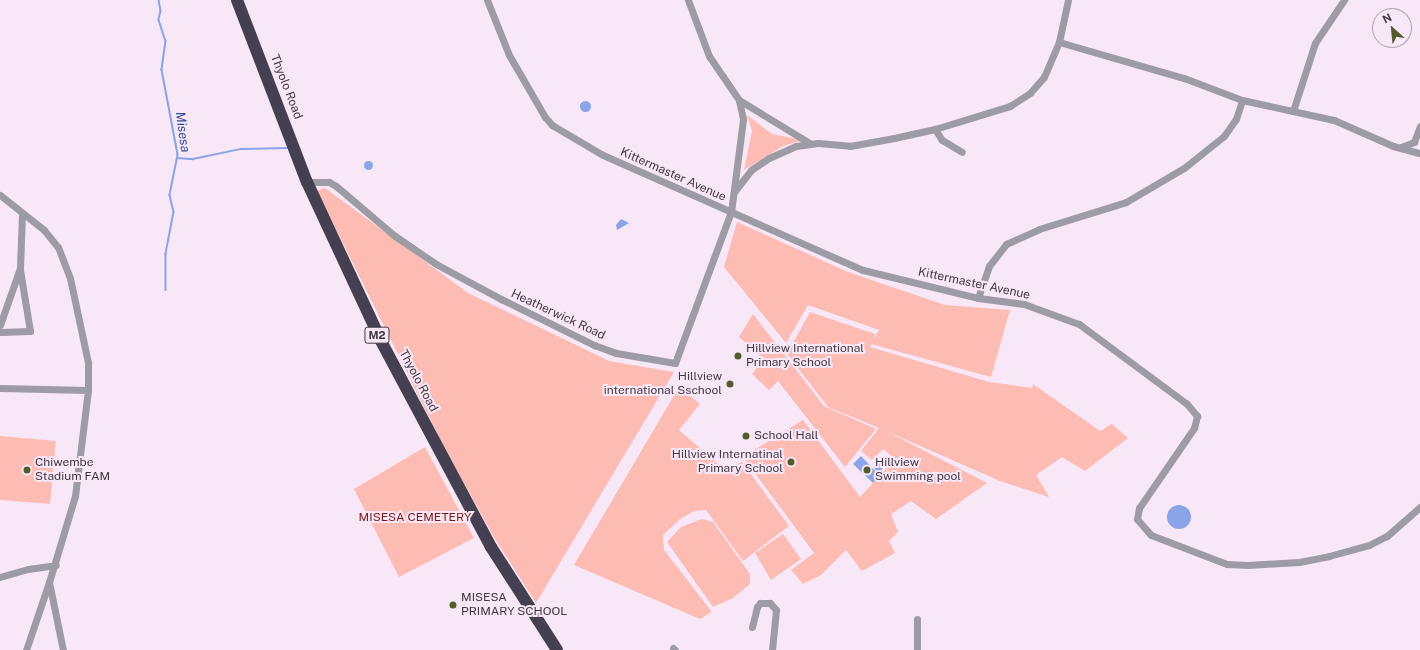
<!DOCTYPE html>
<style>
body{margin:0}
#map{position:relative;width:1420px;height:650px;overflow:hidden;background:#f8e7f7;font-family:"Public Sans",sans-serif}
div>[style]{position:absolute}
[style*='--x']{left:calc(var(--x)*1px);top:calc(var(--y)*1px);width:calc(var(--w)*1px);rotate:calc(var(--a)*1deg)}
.green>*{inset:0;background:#fdbcb3}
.water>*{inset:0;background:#8aa4e7}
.round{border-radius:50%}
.stream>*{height:1.5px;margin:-0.75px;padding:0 0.75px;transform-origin:0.75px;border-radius:0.75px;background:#8aa4e7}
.street>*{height:7px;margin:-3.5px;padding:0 3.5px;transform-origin:3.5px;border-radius:3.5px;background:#9d9ba3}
.highway>*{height:12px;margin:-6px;padding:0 6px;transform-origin:6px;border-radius:6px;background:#454051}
.dots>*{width:11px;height:11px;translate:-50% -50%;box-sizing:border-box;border:2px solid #f8e7f7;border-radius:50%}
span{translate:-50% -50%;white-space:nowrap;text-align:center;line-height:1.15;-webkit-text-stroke:4px #f8e7f7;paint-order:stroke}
.shield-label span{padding:1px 3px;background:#f8e7f7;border:1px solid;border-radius:3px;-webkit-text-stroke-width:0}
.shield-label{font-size:11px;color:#413a41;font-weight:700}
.street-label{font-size:12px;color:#413a41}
.poi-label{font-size:12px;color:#413a41}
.left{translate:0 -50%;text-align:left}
.right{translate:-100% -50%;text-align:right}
.park-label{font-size:12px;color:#7a1a15}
.water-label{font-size:13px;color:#334c9b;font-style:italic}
.north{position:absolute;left:1372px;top:8px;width:40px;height:40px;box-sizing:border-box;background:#f8e7f7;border:1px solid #afa2ae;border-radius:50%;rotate:333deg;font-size:11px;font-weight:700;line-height:16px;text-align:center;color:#413a41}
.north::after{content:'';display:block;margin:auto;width:14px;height:18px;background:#525c2b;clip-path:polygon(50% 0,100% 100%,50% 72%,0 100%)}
</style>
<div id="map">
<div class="green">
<i style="clip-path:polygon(747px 115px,772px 134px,802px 140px,783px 146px,744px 170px,752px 131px)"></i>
<i style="clip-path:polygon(325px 188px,468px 293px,609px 361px,674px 372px,536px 603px,495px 539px,446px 451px,317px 191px)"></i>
<i style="clip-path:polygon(737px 222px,848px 272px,945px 305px,1010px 310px,991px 377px,871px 344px,870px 347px,989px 382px,1032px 388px,1033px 384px,1100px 431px,1112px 424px,1128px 438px,1085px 471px,1062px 457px,1036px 475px,1049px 497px,1000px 481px,886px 431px,987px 483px,936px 519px,911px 501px,891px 514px,898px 532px,889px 541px,895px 553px,862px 571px,846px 550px,821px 575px,803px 584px,791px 570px,814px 553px,743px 457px,803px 420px,860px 497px,895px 459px,883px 449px,872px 460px,861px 451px,879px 428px,828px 407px,787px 354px,810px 312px,875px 334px,873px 340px,879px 330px,808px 305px,786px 343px,724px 267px)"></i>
<i style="clip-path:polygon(753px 314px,824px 406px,876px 429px,845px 467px,778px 381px,769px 390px,752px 374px,764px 359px,739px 337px)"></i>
<i style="clip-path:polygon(679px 387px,700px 404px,679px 430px,725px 470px,742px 462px,789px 526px,743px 561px,706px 510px,694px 511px,680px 519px,663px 535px,664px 550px,712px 612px,700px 619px,574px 565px)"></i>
<i style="clip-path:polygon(0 436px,56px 441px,50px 504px,0 500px)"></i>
<i style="clip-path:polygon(425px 447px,474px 538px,399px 577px,354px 489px)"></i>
<i style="clip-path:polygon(702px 519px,713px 522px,750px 574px,750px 584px,733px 598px,713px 607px,667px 542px,681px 527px)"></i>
<i style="clip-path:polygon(783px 534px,801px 559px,771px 580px,755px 553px)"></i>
</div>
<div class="water">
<i class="round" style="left:579.5px;top:100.5px;width:11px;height:11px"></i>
<i class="round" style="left:363.5px;top:160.5px;width:9px;height:9px"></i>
<i style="clip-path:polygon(621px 219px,629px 223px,617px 230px,616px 225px)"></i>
<i style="clip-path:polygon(861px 456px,879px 475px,873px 483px,853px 464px)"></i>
<i class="round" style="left:873.5px;top:461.5px;width:9px;height:9px"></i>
<i class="round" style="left:1167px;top:505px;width:24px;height:24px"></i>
</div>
<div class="stream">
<i style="--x:159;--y:0;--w:11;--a:80"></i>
<i style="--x:161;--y:11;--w:9;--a:103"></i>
<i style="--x:159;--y:20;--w:22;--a:72"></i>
<i style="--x:166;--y:41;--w:29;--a:98"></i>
<i style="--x:162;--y:70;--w:86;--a:79.3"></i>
<i style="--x:178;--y:155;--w:41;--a:101.3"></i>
<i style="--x:170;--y:195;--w:17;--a:77"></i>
<i style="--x:174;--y:212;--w:43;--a:100.8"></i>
<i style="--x:166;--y:254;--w:36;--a:90"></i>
<i style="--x:177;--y:158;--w:16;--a:4"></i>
<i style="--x:193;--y:159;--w:49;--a:-11.8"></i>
<i style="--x:241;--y:149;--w:46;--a:-1.2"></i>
</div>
<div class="street">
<i style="--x:487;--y:0;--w:59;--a:68.2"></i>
<i style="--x:509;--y:55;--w:72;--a:59.9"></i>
<i style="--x:545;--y:117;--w:11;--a:49"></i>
<i style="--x:552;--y:125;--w:59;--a:30.5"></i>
<i style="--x:603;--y:155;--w:284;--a:23.9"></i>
<i style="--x:863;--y:270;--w:118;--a:13.7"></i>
<i style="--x:978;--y:298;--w:46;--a:7.4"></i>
<i style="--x:1024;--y:304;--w:59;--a:20"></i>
<i style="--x:1079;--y:324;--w:134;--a:36.5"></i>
<i style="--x:1187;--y:404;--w:16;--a:50"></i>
<i style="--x:1197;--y:416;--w:12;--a:104"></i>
<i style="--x:1194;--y:428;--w:97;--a:124.5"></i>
<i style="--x:1139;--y:508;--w:11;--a:100"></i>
<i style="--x:1137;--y:519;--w:21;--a:49"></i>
<i style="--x:1151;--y:535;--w:81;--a:20.9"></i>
<i style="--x:1227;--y:564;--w:21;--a:3"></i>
<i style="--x:1248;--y:565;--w:51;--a:-3.4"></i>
<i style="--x:1299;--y:562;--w:31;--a:-11"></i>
<i style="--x:1329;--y:556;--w:41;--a:-15.4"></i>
<i style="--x:1369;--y:545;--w:20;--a:-27"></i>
<i style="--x:1387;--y:536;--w:44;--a:-41.3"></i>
<i style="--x:1059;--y:42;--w:130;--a:16.1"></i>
<i style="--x:1184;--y:78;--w:62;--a:20.8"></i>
<i style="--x:1242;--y:100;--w:94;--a:12.3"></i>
<i style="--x:1334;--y:120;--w:64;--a:23.8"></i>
<i style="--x:1393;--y:146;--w:28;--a:15"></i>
<i style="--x:739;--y:100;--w:84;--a:31.4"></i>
<i style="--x:1293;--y:111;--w:71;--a:-72.1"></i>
<i style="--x:1315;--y:43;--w:52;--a:-56"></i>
<i style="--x:935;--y:129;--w:13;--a:58"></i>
<i style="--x:942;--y:140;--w:23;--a:31"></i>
<i style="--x:1401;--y:147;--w:14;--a:-21"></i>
<i style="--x:1414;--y:142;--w:17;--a:-69"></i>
<i style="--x:307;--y:182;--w:22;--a:0"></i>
<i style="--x:329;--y:182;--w:8;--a:30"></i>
<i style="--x:336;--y:186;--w:77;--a:40.3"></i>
<i style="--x:395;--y:236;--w:50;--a:34.3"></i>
<i style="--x:436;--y:264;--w:74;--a:28.3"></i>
<i style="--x:501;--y:299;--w:104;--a:26.3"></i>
<i style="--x:594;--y:345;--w:23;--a:20"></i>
<i style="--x:616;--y:353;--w:60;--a:9.6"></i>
<i style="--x:675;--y:363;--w:161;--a:-69.7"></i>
<i style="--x:731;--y:212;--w:94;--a:-82.6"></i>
<i style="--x:743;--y:119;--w:19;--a:-102"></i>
<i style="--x:739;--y:100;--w:53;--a:-124.3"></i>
<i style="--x:709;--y:56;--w:60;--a:-110.6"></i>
<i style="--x:734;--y:192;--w:28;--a:-52"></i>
<i style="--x:751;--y:170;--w:22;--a:-34"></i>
<i style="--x:769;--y:158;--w:30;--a:-24"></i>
<i style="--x:796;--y:146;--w:22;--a:-8"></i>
<i style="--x:818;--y:143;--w:32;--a:5"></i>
<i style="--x:850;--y:146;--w:45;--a:-10.3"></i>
<i style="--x:894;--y:138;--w:42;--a:-12.4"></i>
<i style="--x:935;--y:129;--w:78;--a:-17"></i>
<i style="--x:1010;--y:106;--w:24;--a:-33"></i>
<i style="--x:1030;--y:93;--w:21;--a:-49"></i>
<i style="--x:1044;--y:77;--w:38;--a:-67"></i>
<i style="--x:1059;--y:42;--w:43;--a:-77.9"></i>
<i style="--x:0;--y:195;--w:56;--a:38.5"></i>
<i style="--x:44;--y:230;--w:22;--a:51"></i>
<i style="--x:58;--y:247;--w:33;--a:69"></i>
<i style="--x:70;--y:278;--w:87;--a:78"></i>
<i style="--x:88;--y:363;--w:27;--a:90"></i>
<i style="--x:88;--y:390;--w:107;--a:97"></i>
<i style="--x:75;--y:496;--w:90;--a:106.8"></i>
<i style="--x:49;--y:582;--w:69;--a:78.4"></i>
<i style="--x:978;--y:298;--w:34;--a:-71"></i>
<i style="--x:989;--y:266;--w:28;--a:-52"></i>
<i style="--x:1006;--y:244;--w:36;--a:-24"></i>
<i style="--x:1039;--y:229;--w:91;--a:-17.2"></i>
<i style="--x:1126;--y:202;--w:67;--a:-30.4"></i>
<i style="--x:1184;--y:168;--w:51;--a:-38.7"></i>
<i style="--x:1224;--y:136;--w:21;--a:-55"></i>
<i style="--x:1236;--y:119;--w:20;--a:-72"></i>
<i style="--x:0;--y:325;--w:60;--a:-70.7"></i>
<i style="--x:20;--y:268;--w:54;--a:-87.9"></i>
<i style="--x:0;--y:332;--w:30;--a:-2"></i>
<i style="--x:30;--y:331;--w:62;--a:-99.3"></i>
<i style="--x:0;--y:388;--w:88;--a:1.3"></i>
<i style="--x:0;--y:577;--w:29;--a:-16"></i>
<i style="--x:28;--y:569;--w:28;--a:-8"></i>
<i style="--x:752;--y:627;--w:21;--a:-76"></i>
<i style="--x:757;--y:607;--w:5;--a:-53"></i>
<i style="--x:760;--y:603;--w:10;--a:0"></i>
<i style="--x:770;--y:603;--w:9;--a:49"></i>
<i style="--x:776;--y:610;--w:40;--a:95.7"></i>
<i style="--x:673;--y:648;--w:3;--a:45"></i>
<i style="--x:26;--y:650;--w:72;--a:-71.3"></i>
<i style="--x:917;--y:650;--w:31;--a:-90"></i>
</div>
<div class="highway">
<i style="--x:237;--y:0;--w:195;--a:69"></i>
<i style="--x:307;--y:182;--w:175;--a:65"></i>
<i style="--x:381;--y:341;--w:234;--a:61.9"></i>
<i style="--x:491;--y:547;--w:122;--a:57.3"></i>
</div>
<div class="dots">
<i style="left:738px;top:356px;background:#525c2b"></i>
<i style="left:730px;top:384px;background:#525c2b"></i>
<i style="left:746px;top:436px;background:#525c2b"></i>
<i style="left:791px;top:462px;background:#525c2b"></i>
<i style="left:27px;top:470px;background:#525c2b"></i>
<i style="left:867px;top:470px;background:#525c2b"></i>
<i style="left:453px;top:605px;background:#525c2b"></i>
</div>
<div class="shield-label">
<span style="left:377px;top:335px">M2</span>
</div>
<div class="street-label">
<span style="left:286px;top:87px;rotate:69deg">Thyolo Road</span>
<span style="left:673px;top:175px;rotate:24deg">Kittermaster Avenue</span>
<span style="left:974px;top:284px;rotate:12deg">Kittermaster Avenue</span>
<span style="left:558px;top:315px;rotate:25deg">Heatherwick Road</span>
<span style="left:418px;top:381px;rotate:62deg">Thyolo Road</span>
</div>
<div class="poi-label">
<span class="left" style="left:746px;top:356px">Hillview International<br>Primary School</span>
<span class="right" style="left:722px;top:384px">Hillview<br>international Sschool</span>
<span class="left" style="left:754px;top:436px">School Hall</span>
<span class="right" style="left:783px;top:462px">Hillview Internatinal<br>Primary School</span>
<span class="left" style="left:35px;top:470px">Chiwembe<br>Stadium FAM</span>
<span class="left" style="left:875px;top:470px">Hillview<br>Swimming pool</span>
<span class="left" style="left:461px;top:605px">MISESA<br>PRIMARY SCHOOL</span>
</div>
<div class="park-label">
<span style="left:415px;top:518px">MISESA CEMETERY</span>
</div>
<div class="water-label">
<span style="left:182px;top:132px;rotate:82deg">Misesa</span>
</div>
<div class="north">N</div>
</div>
